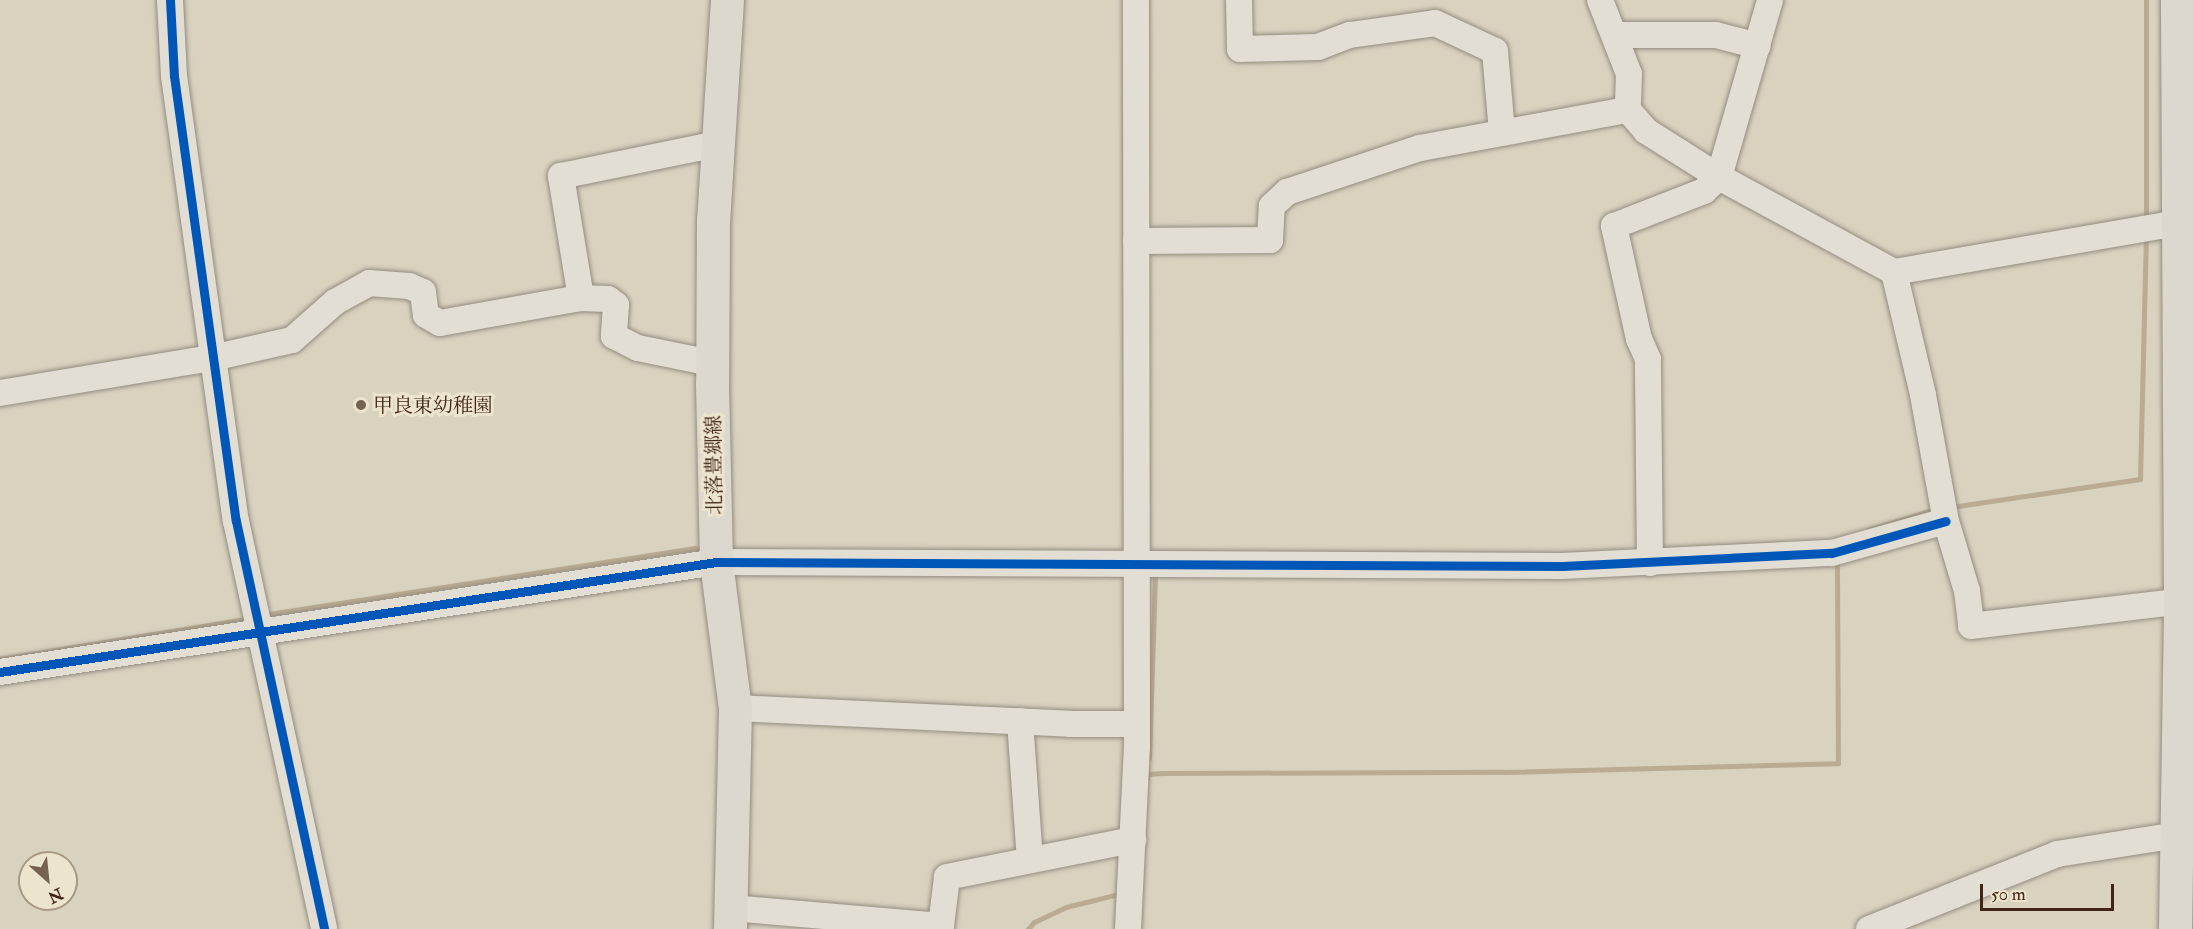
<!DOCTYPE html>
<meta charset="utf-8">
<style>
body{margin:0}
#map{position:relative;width:2193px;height:929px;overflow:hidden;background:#d9d2bf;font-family:"IM FELL Double Pica","Noto Serif JP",serif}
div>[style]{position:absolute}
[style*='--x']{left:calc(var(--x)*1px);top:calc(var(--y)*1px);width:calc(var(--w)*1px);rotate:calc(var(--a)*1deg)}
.stream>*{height:5px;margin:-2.5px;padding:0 2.5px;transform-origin:2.5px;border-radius:2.5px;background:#baab92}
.roads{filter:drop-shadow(0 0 2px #948c80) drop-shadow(0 0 2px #948c80)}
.minor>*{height:26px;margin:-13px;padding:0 13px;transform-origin:13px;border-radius:13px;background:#e2ded4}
.major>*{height:33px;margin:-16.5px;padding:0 16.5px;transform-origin:16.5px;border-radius:16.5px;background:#dcd8cd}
.cycleway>*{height:9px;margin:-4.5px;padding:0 4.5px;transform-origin:4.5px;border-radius:4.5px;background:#0057b8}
.dots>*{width:16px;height:16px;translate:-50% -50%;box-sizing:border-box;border:3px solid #ede4ce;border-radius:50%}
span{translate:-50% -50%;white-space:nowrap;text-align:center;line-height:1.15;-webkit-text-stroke:6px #ede4ce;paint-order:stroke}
.poi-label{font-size:20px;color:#402516}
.left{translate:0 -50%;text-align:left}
.street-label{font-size:20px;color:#402516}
.north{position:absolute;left:18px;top:851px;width:60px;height:60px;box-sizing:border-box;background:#ede4ce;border:2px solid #a89884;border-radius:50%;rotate:153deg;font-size:16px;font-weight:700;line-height:24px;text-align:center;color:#402516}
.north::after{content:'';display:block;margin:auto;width:21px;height:27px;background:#766251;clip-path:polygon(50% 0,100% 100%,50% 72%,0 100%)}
.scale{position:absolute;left:1980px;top:884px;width:134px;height:27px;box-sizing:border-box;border:3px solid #402516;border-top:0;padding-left:8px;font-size:18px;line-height:21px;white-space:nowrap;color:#402516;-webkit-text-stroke:4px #ede4ce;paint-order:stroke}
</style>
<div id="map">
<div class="stream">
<i style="--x:2146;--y:0;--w:220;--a:90"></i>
<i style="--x:1951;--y:507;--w:191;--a:-8.4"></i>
<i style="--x:2140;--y:479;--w:244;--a:-88.6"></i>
<i style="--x:1868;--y:530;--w:71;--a:-17.2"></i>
<i style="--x:262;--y:615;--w:438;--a:-8.8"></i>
<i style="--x:695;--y:548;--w:12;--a:31"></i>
<i style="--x:0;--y:659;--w:253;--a:-9.3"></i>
<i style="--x:1149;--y:758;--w:183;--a:-88.1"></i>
<i style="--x:1155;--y:575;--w:5;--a:-169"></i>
<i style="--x:1147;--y:778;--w:4;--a:-90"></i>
<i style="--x:1147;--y:774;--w:16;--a:-4"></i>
<i style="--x:1163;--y:773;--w:341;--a:-0.2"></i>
<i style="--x:1504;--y:772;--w:334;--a:-1.5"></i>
<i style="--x:1838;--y:763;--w:205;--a:-90.3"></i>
<i style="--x:1028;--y:929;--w:9;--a:-49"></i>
<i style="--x:1034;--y:922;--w:35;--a:-25"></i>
<i style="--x:1066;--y:907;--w:59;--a:-13.8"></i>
</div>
<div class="roads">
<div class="minor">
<i style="--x:170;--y:0;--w:76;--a:87"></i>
<i style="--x:174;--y:76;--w:449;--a:82.1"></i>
<i style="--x:236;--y:521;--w:417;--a:77.8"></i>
<i style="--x:1239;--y:0;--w:49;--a:88.8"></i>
<i style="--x:1240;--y:49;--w:78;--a:-1.5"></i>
<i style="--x:1318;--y:47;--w:34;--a:-21"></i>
<i style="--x:1350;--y:35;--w:86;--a:-8"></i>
<i style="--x:1435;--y:23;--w:66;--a:25"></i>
<i style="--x:1495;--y:51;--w:82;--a:85.1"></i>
<i style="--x:1600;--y:0;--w:79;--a:68.6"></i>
<i style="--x:1629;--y:74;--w:36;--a:92"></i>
<i style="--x:1628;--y:110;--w:28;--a:49"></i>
<i style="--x:1646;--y:131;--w:86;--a:32.2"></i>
<i style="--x:1719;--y:177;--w:199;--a:28.5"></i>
<i style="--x:1894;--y:272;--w:288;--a:-9.8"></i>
<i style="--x:1615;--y:35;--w:101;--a:0"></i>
<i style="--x:1716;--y:35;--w:43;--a:14.7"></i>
<i style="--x:1136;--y:241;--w:134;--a:-0.4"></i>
<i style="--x:1270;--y:240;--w:34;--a:-87"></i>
<i style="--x:1272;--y:206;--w:21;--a:-43"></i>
<i style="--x:1287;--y:192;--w:140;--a:-18.3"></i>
<i style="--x:1420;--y:148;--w:211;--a:-10.4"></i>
<i style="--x:1894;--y:272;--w:126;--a:76.7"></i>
<i style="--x:1923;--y:395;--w:128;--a:79.7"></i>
<i style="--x:1946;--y:521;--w:73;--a:73.3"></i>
<i style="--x:1967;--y:591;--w:35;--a:83"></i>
<i style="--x:1971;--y:626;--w:224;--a:-6.7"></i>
<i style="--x:581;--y:298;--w:27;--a:2"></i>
<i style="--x:608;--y:299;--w:10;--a:37"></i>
<i style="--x:616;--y:305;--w:31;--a:94"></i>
<i style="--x:614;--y:336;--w:27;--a:27"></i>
<i style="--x:638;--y:348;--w:76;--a:11.5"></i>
<i style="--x:0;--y:393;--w:215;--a:-9.4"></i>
<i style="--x:212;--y:358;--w:82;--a:-12.7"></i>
<i style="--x:292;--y:340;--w:57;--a:-41.5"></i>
<i style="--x:335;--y:302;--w:39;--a:-29"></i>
<i style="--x:369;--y:283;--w:40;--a:4.3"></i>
<i style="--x:409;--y:286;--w:15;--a:23"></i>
<i style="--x:423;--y:292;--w:23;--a:83"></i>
<i style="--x:426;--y:315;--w:16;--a:30"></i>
<i style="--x:440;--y:323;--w:143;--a:-10.1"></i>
<i style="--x:581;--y:298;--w:124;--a:-99.3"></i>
<i style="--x:561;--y:176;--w:159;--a:-11.6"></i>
<i style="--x:1650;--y:563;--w:204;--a:-90.6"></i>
<i style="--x:1648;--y:359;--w:22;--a:-114"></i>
<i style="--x:1639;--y:339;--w:116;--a:-102.5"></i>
<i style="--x:1614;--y:226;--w:97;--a:-21.3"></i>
<i style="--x:1704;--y:191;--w:21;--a:-43"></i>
<i style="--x:1719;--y:177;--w:184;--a:-73.9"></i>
<i style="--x:0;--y:672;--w:724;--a:-8.73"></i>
<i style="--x:716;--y:562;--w:846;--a:0.27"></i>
<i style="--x:1562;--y:566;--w:270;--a:-2.8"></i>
<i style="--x:1832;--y:553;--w:118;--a:-15.7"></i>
<i style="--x:735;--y:708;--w:335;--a:2.7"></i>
<i style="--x:1070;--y:724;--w:67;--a:0"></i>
<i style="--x:1020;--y:721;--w:139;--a:85.9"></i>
<i style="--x:731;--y:908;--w:211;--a:4.9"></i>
<i style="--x:941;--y:926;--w:49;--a:-83"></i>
<i style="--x:947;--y:877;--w:190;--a:-11.3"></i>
<i style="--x:1128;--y:929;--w:182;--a:-87.2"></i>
<i style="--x:1137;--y:747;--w:747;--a:-90.08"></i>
<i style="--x:1869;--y:929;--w:202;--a:-21.7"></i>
<i style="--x:2057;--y:854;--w:121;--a:-9"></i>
</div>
<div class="major">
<i style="--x:727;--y:0;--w:220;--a:93.6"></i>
<i style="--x:713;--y:220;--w:164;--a:90.3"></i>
<i style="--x:712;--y:384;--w:178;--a:88.7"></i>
<i style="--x:716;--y:562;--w:147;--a:82.6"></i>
<i style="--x:735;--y:708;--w:221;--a:91.3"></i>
<i style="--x:2175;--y:929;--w:329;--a:-89.1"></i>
<i style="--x:2180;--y:600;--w:600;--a:-90.29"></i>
</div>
</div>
<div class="cycleway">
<i style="--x:170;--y:0;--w:76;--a:87"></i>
<i style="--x:174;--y:76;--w:449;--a:82.1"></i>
<i style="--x:236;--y:521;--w:417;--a:77.8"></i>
<i style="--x:0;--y:672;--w:724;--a:-8.73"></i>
<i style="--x:716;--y:562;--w:846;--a:0.27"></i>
<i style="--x:1562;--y:566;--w:270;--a:-2.8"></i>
<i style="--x:1832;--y:553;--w:118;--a:-15.7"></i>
</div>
<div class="dots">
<i style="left:361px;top:405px;background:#766251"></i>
</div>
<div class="poi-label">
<span class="left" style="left:373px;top:405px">甲良東幼稚園</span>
</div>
<div class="street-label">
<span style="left:714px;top:465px;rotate:-91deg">北落豊郷線</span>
</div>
<div class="north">N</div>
<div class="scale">50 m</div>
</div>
